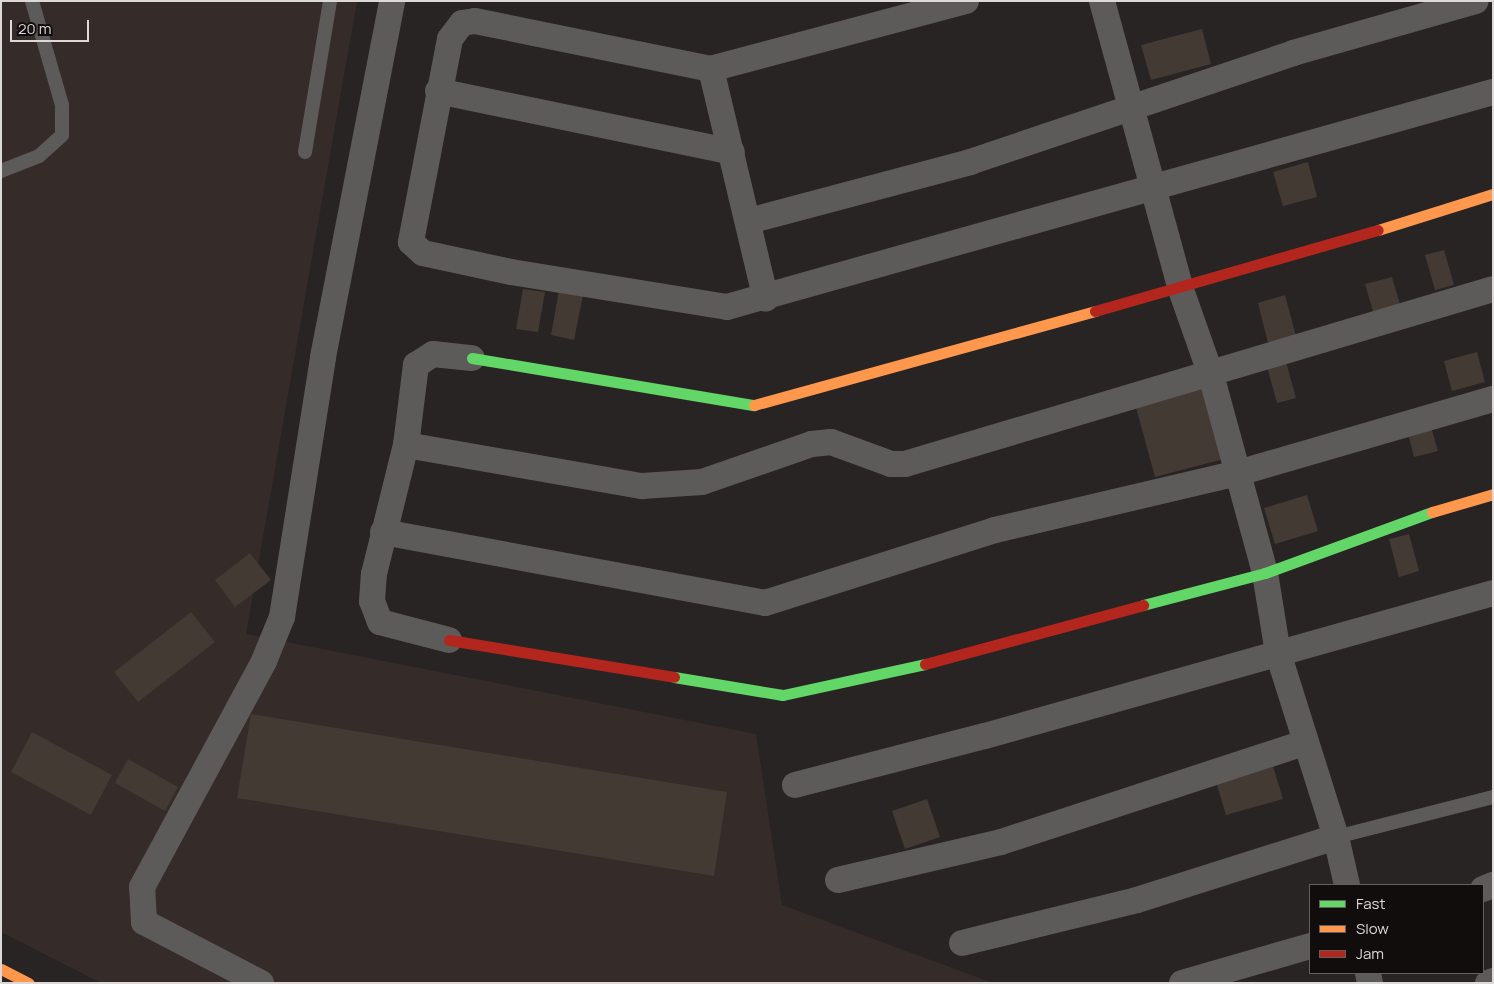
<!DOCTYPE html>
<style>
body{margin:0}
#map{position:relative;width:1494px;height:984px;overflow:hidden;background:#282423;font-family:Manrope,sans-serif}
div>[style]{position:absolute}
[style*='--x']{left:calc(var(--x)*1px);top:calc(var(--y)*1px);width:calc(var(--w)*1px);rotate:calc(var(--a)*1deg)}
.built>*{inset:0;background:#352b28}
.building>*{inset:0;background:#433a33}
.lane>*{height:14px;margin:-7px;padding:0 7px;transform-origin:7px;border-radius:7px;background:#5d5b5a}
.street>*{height:26px;margin:-13px;padding:0 13px;transform-origin:13px;border-radius:13px;background:#5d5b5a}
.fast>*{height:11px;margin:-5.5px;padding:0 5.5px;transform-origin:5.5px;border-radius:5.5px;background:#63d668}
.slow>*{height:11px;margin:-5.5px;padding:0 5.5px;transform-origin:5.5px;border-radius:5.5px;background:#ff974d}
.jam>*{height:11px;margin:-5.5px;padding:0 5.5px;transform-origin:5.5px;border-radius:5.5px;background:#b3261e}
span{translate:-50% -50%;white-space:nowrap;text-align:center;line-height:1.15;-webkit-text-stroke:4.5px #100d0c;paint-order:stroke}
.frame{position:absolute;inset:0;border:2px solid #ddd9d8;pointer-events:none}
.legend{position:absolute;left:1309px;top:884px;width:175px;height:90px;box-sizing:border-box;background:#100d0c;border:1px solid #625f5e;margin:0;padding:6px 9px;list-style:none;font-size:15px;color:#ddd9d8}
.legend li{display:flex;align-items:center;gap:10px;height:25px}
.legend b{width:25px;border:1px solid #625f5e}
.scale{position:absolute;left:10px;top:20px;width:79px;height:22px;box-sizing:border-box;border:2px solid #ddd9d8;border-top:0;padding-left:6px;font-size:15px;line-height:18px;white-space:nowrap;color:#ddd9d8;-webkit-text-stroke:4px #100d0c;paint-order:stroke}
</style>
<div id="map">
<div class="built">
<i style="clip-path:polygon(1px 1px,357px 1px,246px 634px,756px 734px,782px 905px,993px 983px,101px 983px,1px 932px)"></i>
</div>
<div class="building">
<i style="clip-path:polygon(1202px 29px,1211px 64px,1151px 80px,1141px 45px)"></i>
<i style="clip-path:polygon(1308px 162px,1317px 197px,1283px 206px,1273px 172px)"></i>
<i style="clip-path:polygon(1444px 250px,1454px 285px,1435px 290px,1425px 255px)"></i>
<i style="clip-path:polygon(1392px 277px,1401px 308px,1374px 315px,1365px 284px)"></i>
<i style="clip-path:polygon(523px 289px,545px 292px,538px 332px,516px 329px)"></i>
<i style="clip-path:polygon(559px 290px,583px 295px,574px 340px,551px 335px)"></i>
<i style="clip-path:polygon(1285px 295px,1296px 336px,1268px 343px,1258px 303px)"></i>
<i style="clip-path:polygon(1477px 352px,1485px 382px,1452px 391px,1444px 361px)"></i>
<i style="clip-path:polygon(1285px 358px,1296px 398px,1277px 403px,1266px 363px)"></i>
<i style="clip-path:polygon(1210px 380px,1231px 457px,1155px 477px,1134px 400px)"></i>
<i style="clip-path:polygon(1429px 420px,1438px 451px,1414px 457px,1406px 426px)"></i>
<i style="clip-path:polygon(1307px 495px,1318px 531px,1275px 544px,1264px 508px)"></i>
<i style="clip-path:polygon(1409px 534px,1419px 571px,1399px 577px,1389px 539px)"></i>
<i style="clip-path:polygon(250px 553px,271px 580px,235px 607px,215px 580px)"></i>
<i style="clip-path:polygon(191px 612px,215px 642px,138px 702px,114px 672px)"></i>
<i style="clip-path:polygon(251px 714px,727px 792px,714px 876px,237px 798px)"></i>
<i style="clip-path:polygon(32px 732px,112px 775px,91px 815px,11px 772px)"></i>
<i style="clip-path:polygon(128px 759px,178px 787px,165px 811px,115px 783px)"></i>
<i style="clip-path:polygon(1273px 766px,1283px 799px,1226px 815px,1216px 782px)"></i>
<i style="clip-path:polygon(927px 799px,940px 837px,905px 849px,892px 811px)"></i>
</div>
<div class="lane">
<i style="--x:305;--y:152;--w:153;--a:-80.6"></i>
<i style="--x:1;--y:171;--w:41;--a:-21.5"></i>
<i style="--x:39;--y:156;--w:31;--a:-42"></i>
<i style="--x:62;--y:135;--w:30;--a:-90"></i>
<i style="--x:62;--y:105;--w:108;--a:-106.1"></i>
<i style="--x:1336;--y:837;--w:162;--a:-14.3"></i>
</div>
<div class="street">
<i style="--x:966;--y:1;--w:264;--a:165.1"></i>
<i style="--x:711;--y:69;--w:241;--a:-168.5"></i>
<i style="--x:475;--y:21;--w:13;--a:171"></i>
<i style="--x:462;--y:23;--w:20;--a:127"></i>
<i style="--x:450;--y:39;--w:207;--a:100.9"></i>
<i style="--x:411;--y:242;--w:16;--a:43"></i>
<i style="--x:423;--y:253;--w:90;--a:12.2"></i>
<i style="--x:511;--y:272;--w:219;--a:9.2"></i>
<i style="--x:727;--y:307;--w:796;--a:-15.68"></i>
<i style="--x:1102;--y:1;--w:296;--a:74.7"></i>
<i style="--x:1180;--y:287;--w:93;--a:70.6"></i>
<i style="--x:1211;--y:375;--w:205;--a:74.7"></i>
<i style="--x:1265;--y:573;--w:81;--a:80.8"></i>
<i style="--x:1278;--y:653;--w:193;--a:72.5"></i>
<i style="--x:1336;--y:837;--w:49;--a:77.1"></i>
<i style="--x:711;--y:69;--w:236;--a:76.6"></i>
<i style="--x:438;--y:91;--w:300;--a:11.7"></i>
<i style="--x:749;--y:221;--w:229;--a:-14.9"></i>
<i style="--x:970;--y:162;--w:341;--a:-18.6"></i>
<i style="--x:1293;--y:53;--w:190;--a:-15.9"></i>
<i style="--x:406;--y:445;--w:240;--a:9.9"></i>
<i style="--x:642;--y:486;--w:60;--a:-3.8"></i>
<i style="--x:702;--y:482;--w:116;--a:-19.1"></i>
<i style="--x:812;--y:444;--w:19;--a:-6"></i>
<i style="--x:831;--y:442;--w:64;--a:20.1"></i>
<i style="--x:891;--y:464;--w:14;--a:0"></i>
<i style="--x:905;--y:464;--w:613;--a:-16.57"></i>
<i style="--x:383;--y:532;--w:389;--a:10.5"></i>
<i style="--x:765;--y:603;--w:241;--a:-17.6"></i>
<i style="--x:995;--y:530;--w:250;--a:-13.2"></i>
<i style="--x:1238;--y:473;--w:266;--a:-16.2"></i>
<i style="--x:449;--y:640;--w:71;--a:-165.4"></i>
<i style="--x:380;--y:622;--w:22;--a:-111"></i>
<i style="--x:372;--y:601;--w:27;--a:-86"></i>
<i style="--x:374;--y:574;--w:133;--a:-76.1"></i>
<i style="--x:406;--y:445;--w:81;--a:-82.9"></i>
<i style="--x:416;--y:365;--w:20;--a:-33"></i>
<i style="--x:433;--y:354;--w:39;--a:6"></i>
<i style="--x:795;--y:785;--w:196;--a:-14.5"></i>
<i style="--x:985;--y:736;--w:528;--a:-15.72"></i>
<i style="--x:838;--y:880;--w:167;--a:-13.1"></i>
<i style="--x:1001;--y:842;--w:318;--a:-18.1"></i>
<i style="--x:1483;--y:889;--w:11;--a:-22"></i>
<i style="--x:962;--y:943;--w:180;--a:-13.8"></i>
<i style="--x:1137;--y:900;--w:209;--a:-17.6"></i>
<i style="--x:1368;--y:973;--w:10;--a:79"></i>
<i style="--x:261;--y:983;--w:132;--a:-152.5"></i>
<i style="--x:144;--y:922;--w:35;--a:-93"></i>
<i style="--x:142;--y:887;--w:257;--a:-61.6"></i>
<i style="--x:264;--y:661;--w:48;--a:-67.8"></i>
<i style="--x:282;--y:617;--w:263;--a:-81"></i>
<i style="--x:323;--y:357;--w:363;--a:-79"></i>
<i style="--x:1182;--y:983;--w:133;--a:-16.1"></i>
<i style="--x:1488;--y:983;--w:5;--a:-22"></i>
</div>
<div class="fast">
<i style="--x:472;--y:358;--w:286;--a:9.5"></i>
<i style="--x:1143;--y:605;--w:126;--a:-14.7"></i>
<i style="--x:1265;--y:573;--w:178;--a:-20.1"></i>
<i style="--x:674;--y:677;--w:110;--a:9.4"></i>
<i style="--x:783;--y:695;--w:145;--a:-12.3"></i>
</div>
<div class="slow">
<i style="--x:1378;--y:230;--w:121;--a:-17.4"></i>
<i style="--x:754;--y:405;--w:354;--a:-15.4"></i>
<i style="--x:1432;--y:512;--w:64;--a:-16.4"></i>
<i style="--x:1;--y:969;--w:31;--a:27"></i>
</div>
<div class="jam">
<i style="--x:1095;--y:311;--w:294;--a:-16"></i>
<i style="--x:449;--y:640;--w:228;--a:9.3"></i>
<i style="--x:925;--y:664;--w:226;--a:-15.1"></i>
</div>
<div class="frame"></div>
<ul class="legend">
<li><b style="height:6px;background:#63d668"></b>Fast</li>
<li><b style="height:6px;background:#ff974d"></b>Slow</li>
<li><b style="height:6px;background:#b3261e"></b>Jam</li>
</ul>
<div class="scale">20 m</div>
</div>
